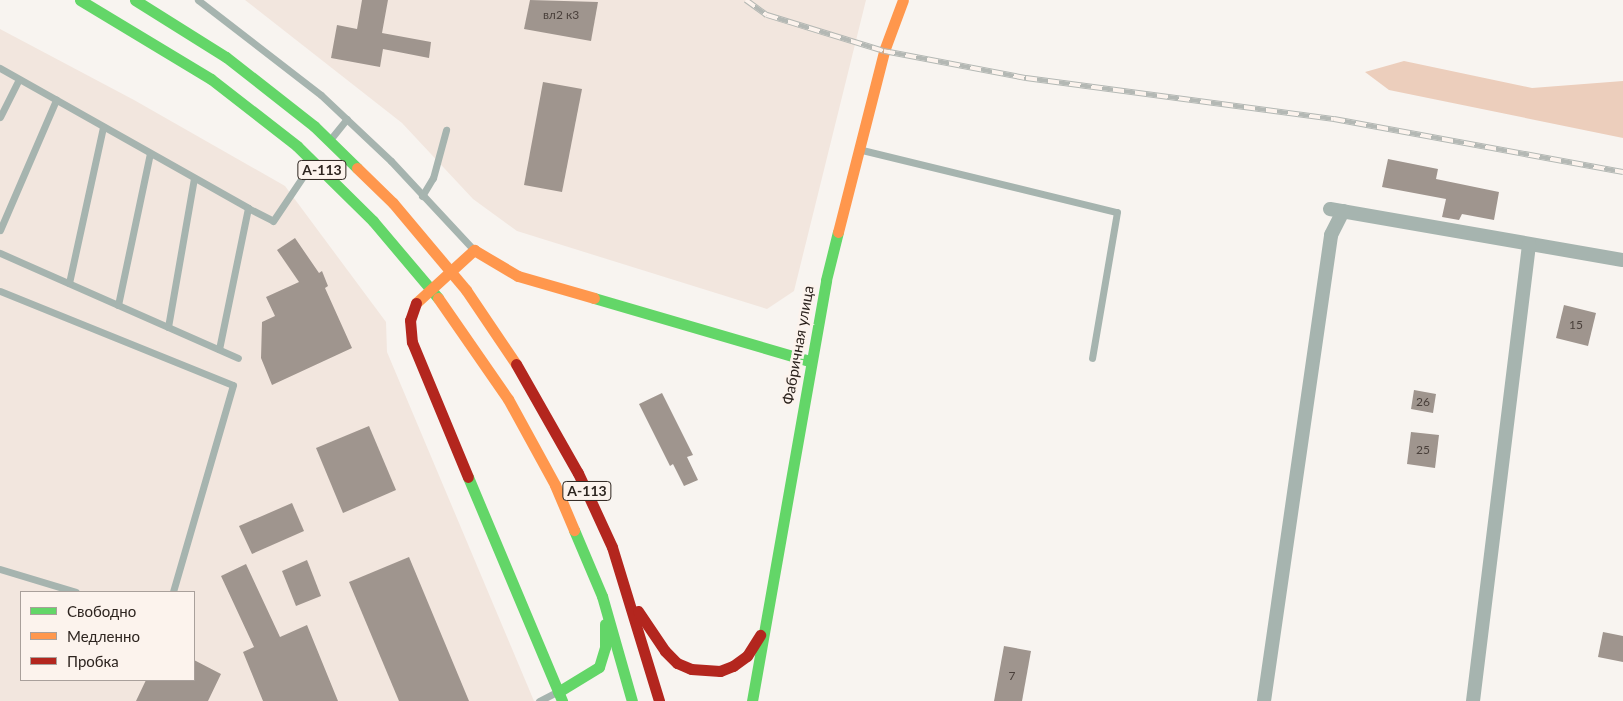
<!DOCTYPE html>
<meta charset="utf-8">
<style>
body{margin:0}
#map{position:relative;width:1623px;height:701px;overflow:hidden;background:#f8f4f0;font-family:Lato,sans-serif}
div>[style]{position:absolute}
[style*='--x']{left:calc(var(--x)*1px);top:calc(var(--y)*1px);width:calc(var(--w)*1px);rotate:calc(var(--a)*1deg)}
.built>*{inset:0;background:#f2e6de}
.forest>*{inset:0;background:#eccebc}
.building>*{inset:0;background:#9f958e}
.lane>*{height:7px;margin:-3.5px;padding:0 3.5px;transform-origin:3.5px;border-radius:3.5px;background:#a6b4af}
.street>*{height:14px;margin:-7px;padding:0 7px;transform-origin:7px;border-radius:7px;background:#a6b4af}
.fast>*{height:11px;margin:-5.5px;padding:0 5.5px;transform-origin:5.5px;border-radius:5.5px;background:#63d668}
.slow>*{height:11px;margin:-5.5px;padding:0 5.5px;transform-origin:5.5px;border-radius:5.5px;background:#ff974d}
.jam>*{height:11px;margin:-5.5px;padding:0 5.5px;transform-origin:5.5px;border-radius:5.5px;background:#b3261e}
.rail>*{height:5.5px;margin-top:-2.75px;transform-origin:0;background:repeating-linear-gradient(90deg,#fcf3ed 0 11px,#b4b8b4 0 22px);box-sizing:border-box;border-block:1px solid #b4b8b4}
span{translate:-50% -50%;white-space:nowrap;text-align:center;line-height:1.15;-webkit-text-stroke:5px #fcf3ed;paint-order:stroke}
.number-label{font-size:12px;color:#4a403b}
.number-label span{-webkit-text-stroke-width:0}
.shield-label span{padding:1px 4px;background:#fcf3ed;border:1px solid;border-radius:4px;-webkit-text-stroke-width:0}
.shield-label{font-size:14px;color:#2d241f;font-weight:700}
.street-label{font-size:15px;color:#2d241f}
.legend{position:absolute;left:20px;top:591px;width:175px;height:90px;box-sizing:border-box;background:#fcf3ed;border:1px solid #a9a09b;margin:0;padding:6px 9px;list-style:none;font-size:15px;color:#2d241f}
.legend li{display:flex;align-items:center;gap:10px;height:25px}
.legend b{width:25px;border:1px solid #a9a09b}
</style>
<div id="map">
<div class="built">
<i style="clip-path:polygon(245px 0,866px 0,794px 291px,767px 309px,517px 231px,473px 199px,402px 123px)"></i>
<i style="clip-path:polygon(evenodd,0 29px,134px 100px,285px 186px,386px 322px,387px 352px,534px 701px,0 701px,0 29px,21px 592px,194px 592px,194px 680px,21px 680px,21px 592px)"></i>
</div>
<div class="forest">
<i style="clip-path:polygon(1404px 61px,1532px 88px,1623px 81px,1623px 138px,1389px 90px,1365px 72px)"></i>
</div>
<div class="building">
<i style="clip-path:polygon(362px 0,388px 0,382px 33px,431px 42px,429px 58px,383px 49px,380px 67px,331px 58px,337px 25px,357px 29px)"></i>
<i style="clip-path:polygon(530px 0,598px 2px,591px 41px,524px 29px)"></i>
<i style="clip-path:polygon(543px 82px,582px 89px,562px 192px,524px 185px)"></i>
<i style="clip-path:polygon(1388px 159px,1438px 169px,1436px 179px,1499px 192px,1494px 220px,1462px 214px,1459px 220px,1442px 217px,1446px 199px,1382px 187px)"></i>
<i style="clip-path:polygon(295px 238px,319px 273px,322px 271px,328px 286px,325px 288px,352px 348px,272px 385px,261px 358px,262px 322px,275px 316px,266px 297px,299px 282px,277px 250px)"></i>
<i style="clip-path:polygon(1564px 305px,1596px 313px,1588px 346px,1556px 338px)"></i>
<i style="clip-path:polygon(1414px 390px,1436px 394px,1433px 413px,1411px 409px)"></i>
<i style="clip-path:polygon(662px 393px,693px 455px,687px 457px,698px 480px,684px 486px,673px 464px,670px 466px,639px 404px)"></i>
<i style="clip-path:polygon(369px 426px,396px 490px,343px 513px,316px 448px)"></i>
<i style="clip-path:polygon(1411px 432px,1439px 435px,1435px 468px,1407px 464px)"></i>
<i style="clip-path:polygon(292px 503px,304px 531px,252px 554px,239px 526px)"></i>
<i style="clip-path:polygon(409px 557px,469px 701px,399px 701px,349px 582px)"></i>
<i style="clip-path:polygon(307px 560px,321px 596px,296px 606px,282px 571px)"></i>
<i style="clip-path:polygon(246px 564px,280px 637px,307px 625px,338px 701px,263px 701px,243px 652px,254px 647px,221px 576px)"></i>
<i style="clip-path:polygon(1603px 632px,1623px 636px,1623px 662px,1598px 657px)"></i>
<i style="clip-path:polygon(1004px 646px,1031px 651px,1022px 701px,994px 701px)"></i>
<i style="clip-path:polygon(194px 660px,221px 674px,208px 701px,136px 701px,146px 680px,194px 680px)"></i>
</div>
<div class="lane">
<i style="--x:198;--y:0;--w:155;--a:37.7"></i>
<i style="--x:321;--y:95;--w:96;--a:43.3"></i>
<i style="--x:391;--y:161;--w:119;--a:47"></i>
<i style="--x:0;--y:68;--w:285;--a:29.4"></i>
<i style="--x:248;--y:208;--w:144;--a:101.6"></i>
<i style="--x:0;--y:117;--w:42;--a:-63.4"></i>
<i style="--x:333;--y:136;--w:22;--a:-51"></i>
<i style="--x:862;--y:150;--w:262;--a:13.7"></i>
<i style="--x:1117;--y:212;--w:148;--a:99.7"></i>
<i style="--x:422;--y:196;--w:21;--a:-59"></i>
<i style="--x:433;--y:178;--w:50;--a:-74.8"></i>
<i style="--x:248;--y:208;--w:28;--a:27"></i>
<i style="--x:273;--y:221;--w:66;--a:-56.1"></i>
<i style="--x:0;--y:230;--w:142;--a:-66.7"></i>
<i style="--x:0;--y:253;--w:260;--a:23.8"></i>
<i style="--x:69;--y:283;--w:160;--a:-77.7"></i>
<i style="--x:0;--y:291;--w:251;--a:22"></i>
<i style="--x:233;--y:385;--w:216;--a:106.2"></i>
<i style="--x:118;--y:305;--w:155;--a:-78.1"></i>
<i style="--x:168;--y:327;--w:151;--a:-80.1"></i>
<i style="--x:0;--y:569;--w:79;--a:16.8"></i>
<i style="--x:539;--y:701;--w:20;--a:-27"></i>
</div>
<div class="street">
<i style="--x:1330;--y:209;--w:297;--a:9.9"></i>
<i style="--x:1264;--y:701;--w:471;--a:-81.8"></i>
<i style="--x:1331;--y:235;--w:27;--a:-63"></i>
<i style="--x:1473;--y:701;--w:460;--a:-83"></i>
</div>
<div class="fast">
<i style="--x:80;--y:0;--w:153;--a:31.1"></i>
<i style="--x:211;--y:79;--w:109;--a:37.9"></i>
<i style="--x:297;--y:146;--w:107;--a:44.6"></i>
<i style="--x:373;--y:221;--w:101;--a:49.8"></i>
<i style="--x:135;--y:0;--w:107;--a:32.1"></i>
<i style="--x:226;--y:57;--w:112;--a:38.1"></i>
<i style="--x:314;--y:126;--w:60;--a:44.3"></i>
<i style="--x:594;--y:298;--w:224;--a:16.3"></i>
<i style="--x:468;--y:477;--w:243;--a:67.2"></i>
<i style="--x:574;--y:530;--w:72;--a:67"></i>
<i style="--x:602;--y:596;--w:109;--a:74.1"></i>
<i style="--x:558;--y:692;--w:48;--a:-31.4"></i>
<i style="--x:599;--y:667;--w:21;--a:-73"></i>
<i style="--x:605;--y:647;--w:23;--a:-90"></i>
<i style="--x:752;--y:701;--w:427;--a:-80"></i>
<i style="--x:826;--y:280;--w:49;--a:-76"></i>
</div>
<div class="slow">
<i style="--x:357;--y:168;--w:50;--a:44.2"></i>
<i style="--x:393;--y:203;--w:114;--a:50"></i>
<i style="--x:466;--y:290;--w:89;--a:56"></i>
<i style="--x:838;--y:232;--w:187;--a:-75.7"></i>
<i style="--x:884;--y:51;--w:54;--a:-69.6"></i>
<i style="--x:438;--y:298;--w:123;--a:55.3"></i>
<i style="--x:508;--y:399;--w:98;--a:61.3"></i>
<i style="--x:555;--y:485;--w:49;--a:67.1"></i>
<i style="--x:416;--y:303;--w:79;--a:-42.4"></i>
<i style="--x:474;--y:250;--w:51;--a:30.6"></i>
<i style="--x:518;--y:276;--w:79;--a:16.1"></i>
</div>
<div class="jam">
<i style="--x:416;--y:303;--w:18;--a:109"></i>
<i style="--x:410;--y:320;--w:22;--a:85"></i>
<i style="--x:412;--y:342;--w:146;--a:67.5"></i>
<i style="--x:516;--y:364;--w:125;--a:60.4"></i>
<i style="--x:578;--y:473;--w:81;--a:65.3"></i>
<i style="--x:612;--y:547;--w:161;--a:73"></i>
<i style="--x:638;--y:611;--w:48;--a:56"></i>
<i style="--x:665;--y:651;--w:17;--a:45"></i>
<i style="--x:677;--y:663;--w:15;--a:23"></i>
<i style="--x:691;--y:669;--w:29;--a:4"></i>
<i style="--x:720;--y:671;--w:14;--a:-21"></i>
<i style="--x:733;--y:666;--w:17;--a:-36"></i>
<i style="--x:747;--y:656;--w:25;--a:-58"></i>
</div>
<div class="rail">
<i style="--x:746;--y:0;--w:26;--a:36"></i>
<i style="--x:767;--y:15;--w:122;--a:17.1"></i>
<i style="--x:884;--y:51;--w:145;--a:10.8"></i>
<i style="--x:1026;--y:78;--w:311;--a:7.6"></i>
<i style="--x:1334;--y:119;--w:294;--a:10.4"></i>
</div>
<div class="number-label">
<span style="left:561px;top:15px">вл2 к3</span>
<span style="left:1576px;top:325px">15</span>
<span style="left:1423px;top:402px">26</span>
<span style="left:1423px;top:450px">25</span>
<span style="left:1012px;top:676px">7</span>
</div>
<div class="shield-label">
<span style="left:322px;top:170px">А-113</span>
<span style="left:587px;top:491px">А-113</span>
</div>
<div class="street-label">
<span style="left:798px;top:345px;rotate:-80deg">Фабричная улица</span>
</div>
<ul class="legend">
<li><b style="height:6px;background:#63d668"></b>Свободно</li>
<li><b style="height:6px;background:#ff974d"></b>Медленно</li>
<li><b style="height:6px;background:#b3261e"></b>Пробка</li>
</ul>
</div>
